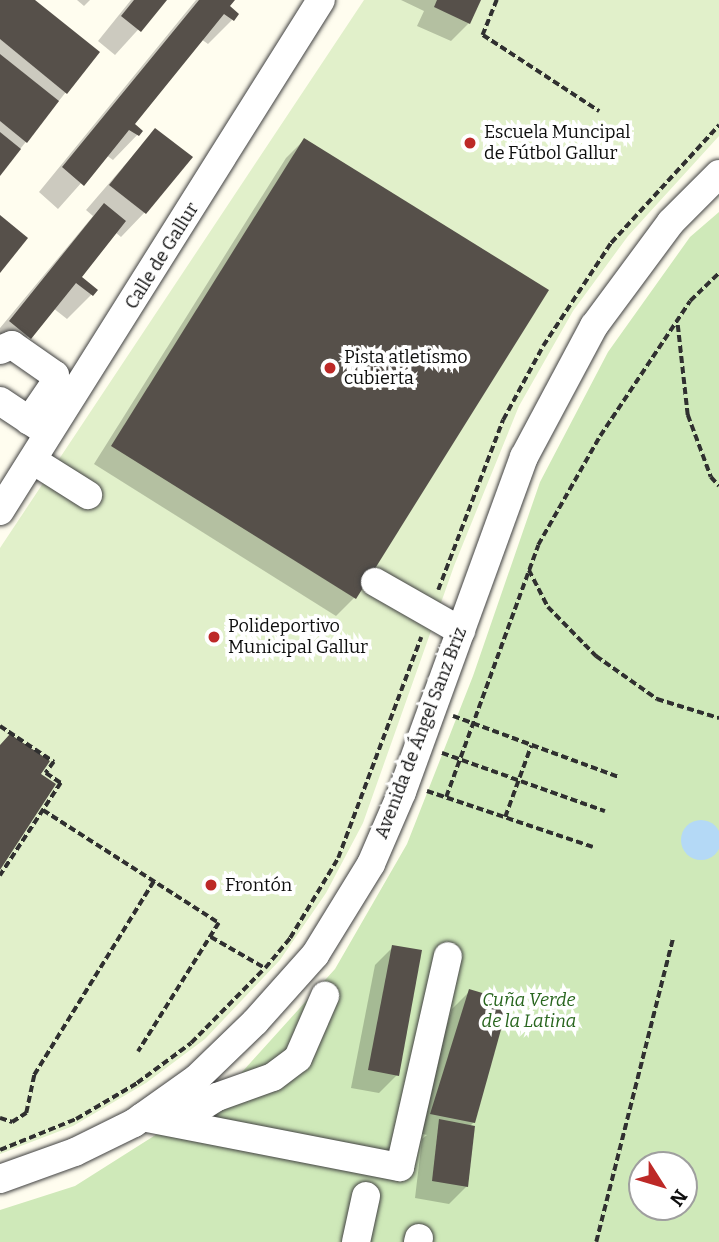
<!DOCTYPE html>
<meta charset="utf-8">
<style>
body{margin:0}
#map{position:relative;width:719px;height:1242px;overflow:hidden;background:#fffdef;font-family:Bitter,serif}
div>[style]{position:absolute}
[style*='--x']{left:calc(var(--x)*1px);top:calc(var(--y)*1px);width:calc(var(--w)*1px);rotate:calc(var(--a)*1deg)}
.green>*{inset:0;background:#cfe9b9}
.pitch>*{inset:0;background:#e1f0ca}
.water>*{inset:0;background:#b4d9f6}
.round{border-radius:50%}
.shadow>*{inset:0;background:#0003}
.building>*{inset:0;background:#56504a}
.path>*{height:3.5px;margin-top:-1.75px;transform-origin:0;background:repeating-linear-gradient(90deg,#303030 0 7px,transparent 0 10.5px)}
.roads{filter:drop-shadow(0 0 2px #414141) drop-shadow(0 0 2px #414141)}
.minor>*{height:28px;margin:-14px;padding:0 14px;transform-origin:14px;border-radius:14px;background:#fff}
.dots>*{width:19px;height:19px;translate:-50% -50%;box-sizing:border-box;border:4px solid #fff;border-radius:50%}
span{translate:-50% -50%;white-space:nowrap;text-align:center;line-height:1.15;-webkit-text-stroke:7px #fff;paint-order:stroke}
.poi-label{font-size:18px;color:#0e0e0e}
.left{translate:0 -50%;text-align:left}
.street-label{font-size:18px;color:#0e0e0e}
.park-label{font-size:18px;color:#28651e;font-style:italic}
.north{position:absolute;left:628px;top:1151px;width:70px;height:70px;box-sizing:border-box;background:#fff;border:2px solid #9f9f9f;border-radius:50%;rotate:127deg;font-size:19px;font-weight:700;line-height:28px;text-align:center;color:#0e0e0e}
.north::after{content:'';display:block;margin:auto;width:24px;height:32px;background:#bd2927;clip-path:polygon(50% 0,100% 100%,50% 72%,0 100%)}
</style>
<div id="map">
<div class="green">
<i style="clip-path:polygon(evenodd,719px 212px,719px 1242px,0 1242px,0 1210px,75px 1186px,225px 1091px,335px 969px,407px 844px,473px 676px,540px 482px,608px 352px,690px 237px,719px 212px,642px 1165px,684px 1165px,684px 1207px,642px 1207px,642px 1165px)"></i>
</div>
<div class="pitch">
<i style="clip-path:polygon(364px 0,719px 0,719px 136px,628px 236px,573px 311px,519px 406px,454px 566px,363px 823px,326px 893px,280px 960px,205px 1039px,146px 1083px,73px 1126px,0 1154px,0 548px)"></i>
</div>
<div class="water">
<i class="round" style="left:681px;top:820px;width:40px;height:40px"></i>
</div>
<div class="shadow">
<i style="clip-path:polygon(0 0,32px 0,66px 92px,0 174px)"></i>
<i style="clip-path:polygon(77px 0,90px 0,84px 6px)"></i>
<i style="clip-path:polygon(131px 0,165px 0,115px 55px,98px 41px)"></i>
<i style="clip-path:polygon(196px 0,233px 0,227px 6px,232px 20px,208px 44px,201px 39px,132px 124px,141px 131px,113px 160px,106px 155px,58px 209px,39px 192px)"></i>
<i style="clip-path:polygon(401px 0,479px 0,469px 23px,451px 41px,417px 26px,424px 11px)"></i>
<i style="clip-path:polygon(155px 130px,145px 212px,121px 237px,115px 232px,79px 277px,96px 290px,67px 319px,53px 308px,5px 362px,0 358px,0 328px,93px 216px,86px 210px)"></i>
<i style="clip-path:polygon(304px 140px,354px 598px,336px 616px,94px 464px,286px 158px)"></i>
<i style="clip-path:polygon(393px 947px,397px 1075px,379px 1093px,351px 1088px,375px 965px)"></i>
<i style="clip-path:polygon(470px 991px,474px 1122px,469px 1127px,467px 1186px,449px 1204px,415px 1198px,422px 1139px,427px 1135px,414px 1132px,452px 1009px)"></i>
</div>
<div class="building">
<i style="clip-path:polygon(0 0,35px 0,100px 52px,67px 94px,0 39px)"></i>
<i style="clip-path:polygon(134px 0,167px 0,141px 32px,121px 16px)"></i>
<i style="clip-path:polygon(199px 0,235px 0,230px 6px,239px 14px,234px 21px,224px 14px,135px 124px,143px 131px,139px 136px,129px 130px,84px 186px,62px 167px)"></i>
<i style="clip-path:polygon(437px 0,481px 0,470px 24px,434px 7px)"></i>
<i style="clip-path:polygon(0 54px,59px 101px,27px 143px,0 121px)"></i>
<i style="clip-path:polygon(155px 128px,193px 157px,146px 214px,109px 185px)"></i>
<i style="clip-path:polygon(0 132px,21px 149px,0 176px)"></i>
<i style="clip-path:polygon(304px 138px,549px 290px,356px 599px,111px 446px)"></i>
<i style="clip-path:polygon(104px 203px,126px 221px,82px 277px,98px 290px,93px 296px,76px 283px,31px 339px,9px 321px)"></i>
<i style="clip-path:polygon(0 215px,28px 238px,0 273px)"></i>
<i style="clip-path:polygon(10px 734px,50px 761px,41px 774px,56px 784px,0 870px,0 745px)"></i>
<i style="clip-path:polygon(392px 945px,422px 950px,399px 1076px,368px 1070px)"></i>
<i style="clip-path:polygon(469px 989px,509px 1001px,475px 1123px,430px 1114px)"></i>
<i style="clip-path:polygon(439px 1119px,475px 1126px,468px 1187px,432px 1181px)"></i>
</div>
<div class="path">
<i style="--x:497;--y:0;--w:38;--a:112"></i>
<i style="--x:483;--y:35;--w:139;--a:33.2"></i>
<i style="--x:678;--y:325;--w:91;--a:83.7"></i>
<i style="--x:688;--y:415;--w:66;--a:69.6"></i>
<i style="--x:711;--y:477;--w:12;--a:48"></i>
<i style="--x:529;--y:570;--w:42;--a:62.8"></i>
<i style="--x:548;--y:607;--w:69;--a:45.6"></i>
<i style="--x:596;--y:656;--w:75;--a:35.2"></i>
<i style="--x:657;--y:699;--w:65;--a:17"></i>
<i style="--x:438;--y:590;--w:182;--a:-69.1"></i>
<i style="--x:503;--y:420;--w:84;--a:-61.6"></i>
<i style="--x:543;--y:346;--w:123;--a:-56.6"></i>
<i style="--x:611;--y:243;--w:160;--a:-47.5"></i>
<i style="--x:453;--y:716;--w:177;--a:20.2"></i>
<i style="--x:0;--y:726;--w:65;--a:33.7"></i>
<i style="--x:54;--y:762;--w:14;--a:126"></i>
<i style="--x:46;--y:773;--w:18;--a:34"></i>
<i style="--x:61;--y:783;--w:111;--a:123.3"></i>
<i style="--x:442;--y:753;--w:173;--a:19.6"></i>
<i style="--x:427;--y:791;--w:175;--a:18.6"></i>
<i style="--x:446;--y:797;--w:268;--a:-69.9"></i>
<i style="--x:538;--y:545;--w:125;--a:-60.4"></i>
<i style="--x:600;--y:436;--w:162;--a:-56.3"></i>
<i style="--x:690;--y:301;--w:40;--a:-44"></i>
<i style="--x:43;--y:810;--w:209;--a:32.7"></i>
<i style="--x:219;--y:923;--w:152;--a:122.1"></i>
<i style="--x:505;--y:817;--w:76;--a:-69.9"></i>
<i style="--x:211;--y:937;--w:62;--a:29.9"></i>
<i style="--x:0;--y:1118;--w:13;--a:18"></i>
<i style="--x:12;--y:1122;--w:17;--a:-33"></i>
<i style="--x:26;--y:1113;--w:39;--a:-78"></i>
<i style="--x:34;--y:1075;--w:228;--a:-58.3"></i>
<i style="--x:0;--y:1150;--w:82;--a:-22.2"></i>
<i style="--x:76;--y:1119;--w:71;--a:-30.5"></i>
<i style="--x:137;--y:1083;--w:67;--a:-36.5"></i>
<i style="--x:191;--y:1043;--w:105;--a:-45.4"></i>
<i style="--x:265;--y:968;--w:39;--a:-50"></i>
<i style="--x:290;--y:938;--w:93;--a:-59"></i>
<i style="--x:338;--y:858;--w:236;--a:-69.4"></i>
<i style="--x:596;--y:1242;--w:314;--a:-75.8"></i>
</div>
<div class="roads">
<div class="minor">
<i style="--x:0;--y:350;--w:13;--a:-23"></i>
<i style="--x:12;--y:345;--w:52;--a:34.9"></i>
<i style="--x:55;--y:375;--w:8;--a:90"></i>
<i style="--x:55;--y:383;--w:46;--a:124.4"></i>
<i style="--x:0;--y:401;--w:54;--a:33.7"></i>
<i style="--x:34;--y:461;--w:64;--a:32.2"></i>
<i style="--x:0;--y:511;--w:603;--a:-57.86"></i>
<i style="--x:375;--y:582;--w:99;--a:29.7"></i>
<i style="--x:142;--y:1117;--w:263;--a:11"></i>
<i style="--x:400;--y:1167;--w:216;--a:-77.2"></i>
<i style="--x:176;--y:1123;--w:49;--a:-32.4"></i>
<i style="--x:217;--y:1097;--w:59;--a:-19.7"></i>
<i style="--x:273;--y:1077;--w:31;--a:-37"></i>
<i style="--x:298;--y:1058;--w:68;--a:-66.5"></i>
<i style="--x:0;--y:1179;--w:80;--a:-19.8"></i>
<i style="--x:75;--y:1152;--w:66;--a:-26.2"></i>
<i style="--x:134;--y:1123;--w:76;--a:-35.4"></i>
<i style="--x:196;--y:1079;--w:82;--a:-44"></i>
<i style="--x:255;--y:1022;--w:90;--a:-48.2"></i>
<i style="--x:315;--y:955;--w:107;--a:-58.4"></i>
<i style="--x:371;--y:864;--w:78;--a:-66.7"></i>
<i style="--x:402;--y:792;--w:357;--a:-70"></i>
<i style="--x:524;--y:457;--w:149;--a:-61.9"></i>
<i style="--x:594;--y:326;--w:129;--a:-53.5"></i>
<i style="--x:671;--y:222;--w:68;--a:-45"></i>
<i style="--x:356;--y:1242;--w:47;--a:-77.7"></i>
<i style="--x:418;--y:1242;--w:4;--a:-76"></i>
</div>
</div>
<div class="dots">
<i style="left:470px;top:143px;background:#bd2927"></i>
<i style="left:330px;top:368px;background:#bd2927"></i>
<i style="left:214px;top:637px;background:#bd2927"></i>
<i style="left:211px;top:885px;background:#bd2927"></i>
</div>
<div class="poi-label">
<span class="left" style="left:484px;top:143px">Escuela Muncipal<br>de Fútbol Gallur</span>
<span class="left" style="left:344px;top:368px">Pista atletismo<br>cubierta</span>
<span class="left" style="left:228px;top:637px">Polideportivo<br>Municipal Gallur</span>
<span class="left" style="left:225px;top:885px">Frontón</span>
</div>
<div class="street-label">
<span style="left:162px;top:256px;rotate:-58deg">Calle de Gallur</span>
<span style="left:421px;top:733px;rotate:-69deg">Avenida de Ángel Sanz Briz</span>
</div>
<div class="park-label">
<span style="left:529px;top:1011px">Cuña Verde<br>de la Latina</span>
</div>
<div class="north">N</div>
</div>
